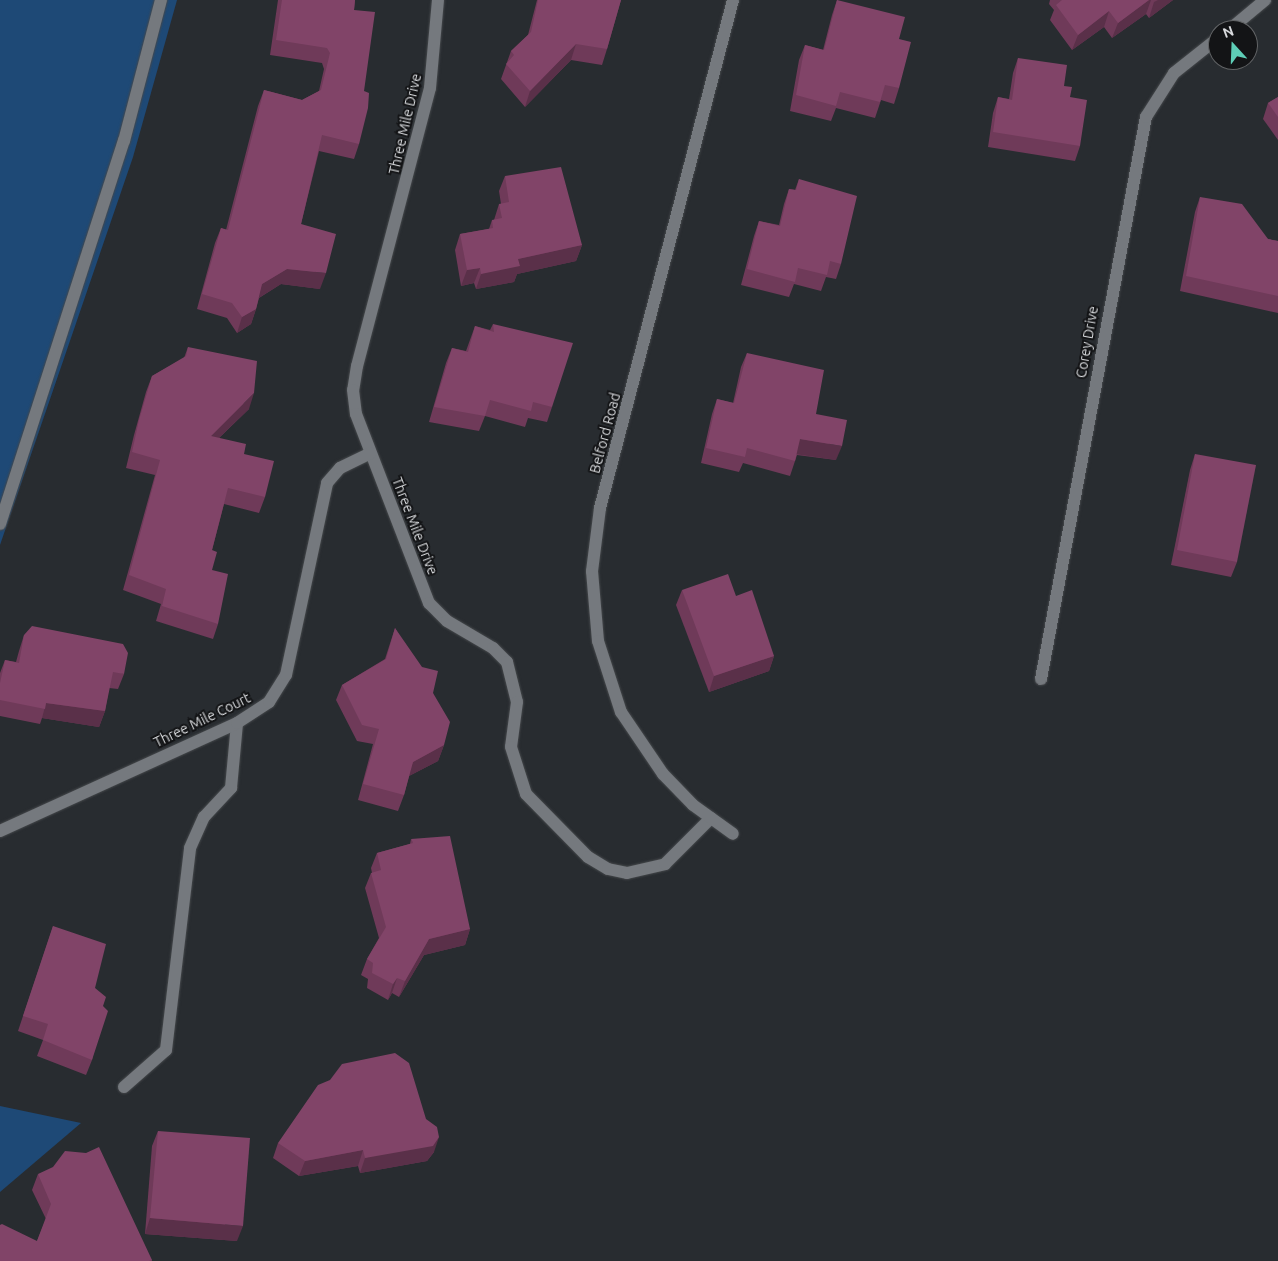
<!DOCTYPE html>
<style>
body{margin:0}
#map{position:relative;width:1278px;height:1261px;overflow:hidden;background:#282c30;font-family:Ubuntu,sans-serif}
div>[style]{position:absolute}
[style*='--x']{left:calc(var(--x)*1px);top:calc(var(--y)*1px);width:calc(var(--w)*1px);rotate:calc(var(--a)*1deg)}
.green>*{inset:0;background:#1e4976}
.roads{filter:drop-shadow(0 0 1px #45484b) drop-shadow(0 0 1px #45484b)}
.service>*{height:12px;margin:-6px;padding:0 6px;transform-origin:6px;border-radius:6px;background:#75797e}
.minor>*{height:12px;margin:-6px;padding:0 6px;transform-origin:6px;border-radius:6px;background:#75797e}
.wall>*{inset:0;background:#6f3a59}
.shaded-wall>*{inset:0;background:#5a3049}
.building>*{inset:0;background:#814468}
span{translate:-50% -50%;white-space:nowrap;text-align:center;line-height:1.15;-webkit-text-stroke:4px #131416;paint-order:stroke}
.street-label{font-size:14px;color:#d9dbde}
.north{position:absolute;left:1208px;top:20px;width:50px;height:50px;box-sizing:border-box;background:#131416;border:1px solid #626466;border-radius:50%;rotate:340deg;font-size:14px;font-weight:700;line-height:20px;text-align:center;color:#d9dbde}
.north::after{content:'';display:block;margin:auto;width:18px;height:22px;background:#5eceb7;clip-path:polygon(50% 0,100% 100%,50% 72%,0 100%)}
</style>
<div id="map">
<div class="green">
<i style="clip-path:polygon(0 0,177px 0,133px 157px,0 545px)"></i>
<i style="clip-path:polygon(0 1106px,81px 1123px,0 1192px)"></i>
</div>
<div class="roads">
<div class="service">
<i style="--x:0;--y:524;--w:403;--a:-72.1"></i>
<i style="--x:124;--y:141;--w:146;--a:-75.3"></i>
<i style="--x:124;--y:1087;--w:56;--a:-41.4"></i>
<i style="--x:166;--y:1050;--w:203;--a:-83.2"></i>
<i style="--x:190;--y:848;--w:34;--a:-66"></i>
<i style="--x:204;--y:817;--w:40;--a:-47"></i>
<i style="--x:231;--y:788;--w:65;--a:-84.7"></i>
</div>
<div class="minor">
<i style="--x:438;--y:0;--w:88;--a:95.2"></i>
<i style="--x:430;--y:88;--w:287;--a:104.7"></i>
<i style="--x:357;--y:366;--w:24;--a:99"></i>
<i style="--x:353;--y:390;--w:24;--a:83"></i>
<i style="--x:356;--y:414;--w:203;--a:68.9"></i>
<i style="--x:429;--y:603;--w:25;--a:45"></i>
<i style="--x:447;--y:621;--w:53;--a:30.4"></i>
<i style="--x:493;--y:648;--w:20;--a:45"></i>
<i style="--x:507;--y:662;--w:41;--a:76"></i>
<i style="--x:517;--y:702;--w:45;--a:97.6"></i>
<i style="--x:511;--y:747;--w:49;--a:72.3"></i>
<i style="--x:526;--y:794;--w:88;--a:45.5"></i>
<i style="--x:588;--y:857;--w:23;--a:31"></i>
<i style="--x:608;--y:869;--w:19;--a:12"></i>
<i style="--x:627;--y:873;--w:39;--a:-13"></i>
<i style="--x:665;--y:864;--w:65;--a:-45"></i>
<i style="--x:733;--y:0;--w:525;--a:104.67"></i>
<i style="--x:600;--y:508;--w:64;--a:97.2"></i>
<i style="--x:592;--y:571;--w:70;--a:85.1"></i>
<i style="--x:598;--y:641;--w:75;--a:72.1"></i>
<i style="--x:621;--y:712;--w:75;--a:55.9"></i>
<i style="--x:663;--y:774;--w:43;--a:45.9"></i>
<i style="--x:693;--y:805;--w:49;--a:35.9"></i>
<i style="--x:1229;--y:30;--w:47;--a:-39.8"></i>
<i style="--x:1041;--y:679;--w:572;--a:-79.42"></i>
<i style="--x:1146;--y:117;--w:52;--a:-57.5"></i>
<i style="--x:1174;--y:73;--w:56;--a:-38.5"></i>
<i style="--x:0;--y:831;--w:260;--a:-24.5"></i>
<i style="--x:237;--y:723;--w:38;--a:-33"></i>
<i style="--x:269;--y:702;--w:32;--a:-58"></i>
<i style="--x:286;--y:675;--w:196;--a:-77.9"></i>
<i style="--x:327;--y:483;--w:20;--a:-49"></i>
<i style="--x:340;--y:468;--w:34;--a:-26"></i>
</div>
</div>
<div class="wall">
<i style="clip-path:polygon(278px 0,355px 0,354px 10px,364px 91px,359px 144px,354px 159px,319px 151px,301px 224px,320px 289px,281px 284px,259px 298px,256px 309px,251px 324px,237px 333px,227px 318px,197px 309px,215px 243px,221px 228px,226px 230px,258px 106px,264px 90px,302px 100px,319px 91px,324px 69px,322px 63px,270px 55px)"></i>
<i style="clip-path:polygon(537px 0,621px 0,607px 49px,602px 65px,571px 60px,525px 107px,501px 79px,511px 51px,528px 35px)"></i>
<i style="clip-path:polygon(837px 0,899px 39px,899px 88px,894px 104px,881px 100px,875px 118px,836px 108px,831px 121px,790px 111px,799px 60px,805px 45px,823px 50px,832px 15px)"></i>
<i style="clip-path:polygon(1050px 0,1173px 0,1149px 18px,1146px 14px,1112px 38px,1104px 27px,1072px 50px,1050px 20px,1054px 10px,1049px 4px)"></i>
<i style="clip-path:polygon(1018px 58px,1064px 86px,1070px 97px,1080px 146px,1075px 161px,988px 147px,993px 113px,998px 97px,1009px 99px,1013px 73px)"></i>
<i style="clip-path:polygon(1278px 97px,1278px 140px,1263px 119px,1268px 103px)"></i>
<i style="clip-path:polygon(505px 176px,582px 245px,576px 261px,517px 274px,514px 282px,476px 289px,474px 283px,461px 286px,455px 250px,460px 234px,489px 229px,492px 220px,494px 220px,499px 204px,501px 204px,499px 191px)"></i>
<i style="clip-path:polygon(799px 179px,841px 264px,836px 279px,826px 277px,821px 291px,794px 284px,789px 297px,741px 285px,754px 236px,759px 221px,779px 225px,784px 204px,789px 189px,795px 190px)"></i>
<i style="clip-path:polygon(1200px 197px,1268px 239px,1278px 241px,1278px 313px,1180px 291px,1195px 212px)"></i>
<i style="clip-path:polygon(493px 324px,552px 407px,547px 422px,528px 418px,525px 427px,485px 416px,479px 431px,429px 422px,446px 363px,452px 348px,466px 351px,475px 326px,490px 330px)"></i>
<i style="clip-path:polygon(188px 347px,249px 409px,219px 438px,244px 454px,265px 497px,259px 513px,224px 504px,212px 550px,212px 570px,218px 624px,213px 639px,156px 621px,161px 604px,123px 590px,155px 475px,126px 468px,134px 435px,146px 392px,152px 376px,184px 358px)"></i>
<i style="clip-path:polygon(747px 353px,816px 414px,836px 460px,797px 455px,790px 476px,743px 463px,739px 472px,701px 463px,712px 414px,717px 399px,733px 403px,741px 367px)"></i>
<i style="clip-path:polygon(1195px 454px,1237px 562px,1231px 577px,1171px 565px,1190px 470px)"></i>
<i style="clip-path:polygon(682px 590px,774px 656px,769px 671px,709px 692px,676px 605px)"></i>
<i style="clip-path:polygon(395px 628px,433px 693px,444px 745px,438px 761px,409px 776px,404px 795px,398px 811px,358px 800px,373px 744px,357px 741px,336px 700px,342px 685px,385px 659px)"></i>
<i style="clip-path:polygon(24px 635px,124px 674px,118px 689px,109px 688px,105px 711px,99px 727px,42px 718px,40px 724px,0 716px,0 673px,5px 660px,16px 662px,19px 651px)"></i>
<i style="clip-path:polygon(411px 839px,470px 929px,465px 945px,424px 955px,399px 997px,392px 993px,388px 1000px,367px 988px,368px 979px,361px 975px,367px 959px,379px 938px,365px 888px,371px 873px,372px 873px,371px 868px,377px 853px,410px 844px)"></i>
<i style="clip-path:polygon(53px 926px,95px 988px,103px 1006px,92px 1060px,86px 1075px,37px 1056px,43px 1040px,18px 1031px)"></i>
<i style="clip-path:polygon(158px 1131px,237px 1241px,145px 1234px,152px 1146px)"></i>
<i style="clip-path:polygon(278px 1143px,434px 1152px,427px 1161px,360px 1173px,358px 1166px,299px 1176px,273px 1158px)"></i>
<i style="clip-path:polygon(38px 1174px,152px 1260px,152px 1261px,0 1261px,37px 1241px,46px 1219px,32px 1190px)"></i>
</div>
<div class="shaded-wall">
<i style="clip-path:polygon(1149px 0,1151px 0,1146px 14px,1112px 38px,1118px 23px)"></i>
<i style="clip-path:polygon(1158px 0,1173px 0,1149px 18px,1154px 2px)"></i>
<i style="clip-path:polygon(1109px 11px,1104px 27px,1072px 50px,1078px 35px)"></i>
<i style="clip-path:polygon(576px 44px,571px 60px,525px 107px,530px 91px)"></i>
<i style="clip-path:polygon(582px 245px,576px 261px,517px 274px,514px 282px,476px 289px,481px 274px,518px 259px)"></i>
<i style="clip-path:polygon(480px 268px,474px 283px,461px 286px,467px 270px)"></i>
<i style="clip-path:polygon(287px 269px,326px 273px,320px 289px,281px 284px,257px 299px,262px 284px)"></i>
<i style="clip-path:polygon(256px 309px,251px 324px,237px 333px,242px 317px)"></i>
<i style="clip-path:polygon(254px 393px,249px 409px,205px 451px,211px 436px)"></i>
<i style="clip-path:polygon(800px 439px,842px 446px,836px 460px,795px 454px)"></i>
<i style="clip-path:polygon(774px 656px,769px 671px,709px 692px,714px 676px)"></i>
<i style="clip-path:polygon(46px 703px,105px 711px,99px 727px,42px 718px)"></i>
<i style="clip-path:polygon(444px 745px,438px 761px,407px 777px,413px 762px)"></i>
<i style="clip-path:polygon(470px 929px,465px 945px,424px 955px,399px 997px,405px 981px,429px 939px)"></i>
<i style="clip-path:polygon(397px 978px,392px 993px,388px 1000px,393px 984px)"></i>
<i style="clip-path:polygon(439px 1137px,434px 1152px,427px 1161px,360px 1173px,365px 1158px)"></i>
<i style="clip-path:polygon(363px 1150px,358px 1166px,299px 1176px,305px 1161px)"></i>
<i style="clip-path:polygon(150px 1218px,243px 1226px,237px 1241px,145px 1234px)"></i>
</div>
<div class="building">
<i style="clip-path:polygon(282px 0,355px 0,354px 10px,375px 12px,364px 91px,369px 93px,368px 108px,359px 144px,322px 135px,301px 224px,336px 234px,326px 273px,287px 269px,262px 284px,256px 309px,242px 317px,232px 303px,202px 294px,221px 228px,228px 230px,264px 90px,302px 100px,321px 90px,330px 53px,327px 48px,276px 40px)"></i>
<i style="clip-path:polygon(538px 0,621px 0,607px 49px,576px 44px,530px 91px,506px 64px,514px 55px,511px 51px,531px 32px)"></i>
<i style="clip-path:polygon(837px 0,905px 17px,899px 39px,911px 42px,899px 88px,885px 85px,880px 102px,840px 92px,836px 106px,796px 95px,805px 45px,824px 50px)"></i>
<i style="clip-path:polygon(1062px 0,1149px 0,1118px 23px,1109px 11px,1078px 35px,1056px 5px)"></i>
<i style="clip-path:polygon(1018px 58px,1067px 65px,1064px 86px,1072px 87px,1070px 97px,1087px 100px,1080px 146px,993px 132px,998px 97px,1012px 100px)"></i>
<i style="clip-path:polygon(1278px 97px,1278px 117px,1268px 103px)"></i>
<i style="clip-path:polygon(561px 167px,582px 245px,518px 259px,520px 266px,481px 274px,480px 268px,467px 270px,460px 234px,493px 228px,492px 220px,502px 218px,499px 204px,509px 202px,505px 176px)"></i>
<i style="clip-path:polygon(799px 179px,857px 196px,841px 264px,830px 261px,827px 275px,798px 268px,795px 282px,747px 269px,759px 221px,780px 226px,789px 189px,796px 190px)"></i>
<i style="clip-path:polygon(1200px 197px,1242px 204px,1268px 239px,1278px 241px,1278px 296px,1186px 276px)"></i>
<i style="clip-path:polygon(493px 324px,573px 343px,552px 407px,533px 402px,531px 411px,490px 400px,485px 416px,434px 407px,452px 348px,468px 352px,475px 326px,494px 332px)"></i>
<i style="clip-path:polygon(188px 347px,257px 361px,254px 393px,211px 436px,246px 444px,244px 454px,274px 461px,265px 497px,228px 488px,212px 550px,217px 552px,212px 570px,228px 574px,218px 624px,162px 606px,166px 589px,129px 575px,160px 460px,132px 452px,139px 420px,152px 376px,186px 356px)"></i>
<i style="clip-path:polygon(747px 353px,824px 370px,816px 414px,847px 420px,842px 446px,800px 439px,795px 461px,747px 448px,745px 457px,706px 448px,717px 399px,734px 403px)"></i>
<i style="clip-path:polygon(1195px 454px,1256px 465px,1237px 562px,1177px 550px)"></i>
<i style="clip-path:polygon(728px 574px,736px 596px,752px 590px,774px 656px,714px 676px,682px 590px)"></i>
<i style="clip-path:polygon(32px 626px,123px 644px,128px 653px,124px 674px,113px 672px,105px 711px,46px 703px,45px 709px,0 700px,0 683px,5px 660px,19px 663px,24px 635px)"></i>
<i style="clip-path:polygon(395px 628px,422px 667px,438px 671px,433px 693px,450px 722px,444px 745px,413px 762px,404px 795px,363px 784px,379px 729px,362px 725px,342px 685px,386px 659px)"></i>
<i style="clip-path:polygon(450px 836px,470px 929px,429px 939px,405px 981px,397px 978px,393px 984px,372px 973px,373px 963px,367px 959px,386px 927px,371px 873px,381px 870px,377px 853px,413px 843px,411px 839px)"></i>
<i style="clip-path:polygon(53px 926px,106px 944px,95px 988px,106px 997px,103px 1006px,108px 1011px,92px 1060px,43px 1040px,48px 1024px,23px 1016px)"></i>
<i style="clip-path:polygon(395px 1053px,409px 1063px,426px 1119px,437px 1127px,439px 1137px,433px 1146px,365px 1158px,363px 1150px,305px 1161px,278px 1143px,318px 1085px,330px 1080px,342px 1064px)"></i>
<i style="clip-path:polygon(158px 1131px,250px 1138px,243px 1226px,150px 1218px)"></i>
<i style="clip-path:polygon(99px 1147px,152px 1260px,149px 1261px,0 1261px,0 1225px,2px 1224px,37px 1241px,51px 1204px,38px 1174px,53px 1167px,65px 1151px,86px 1153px)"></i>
</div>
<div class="street-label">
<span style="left:405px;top:124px;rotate:-77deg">Three Mile Drive</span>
<span style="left:1087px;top:342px;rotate:-80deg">Corey Drive</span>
<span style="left:605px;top:433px;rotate:-75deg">Belford Road</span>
<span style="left:415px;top:526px;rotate:69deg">Three Mile Drive</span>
<span style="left:202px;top:720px;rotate:-26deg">Three Mile Court</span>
</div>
<div class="north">N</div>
</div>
